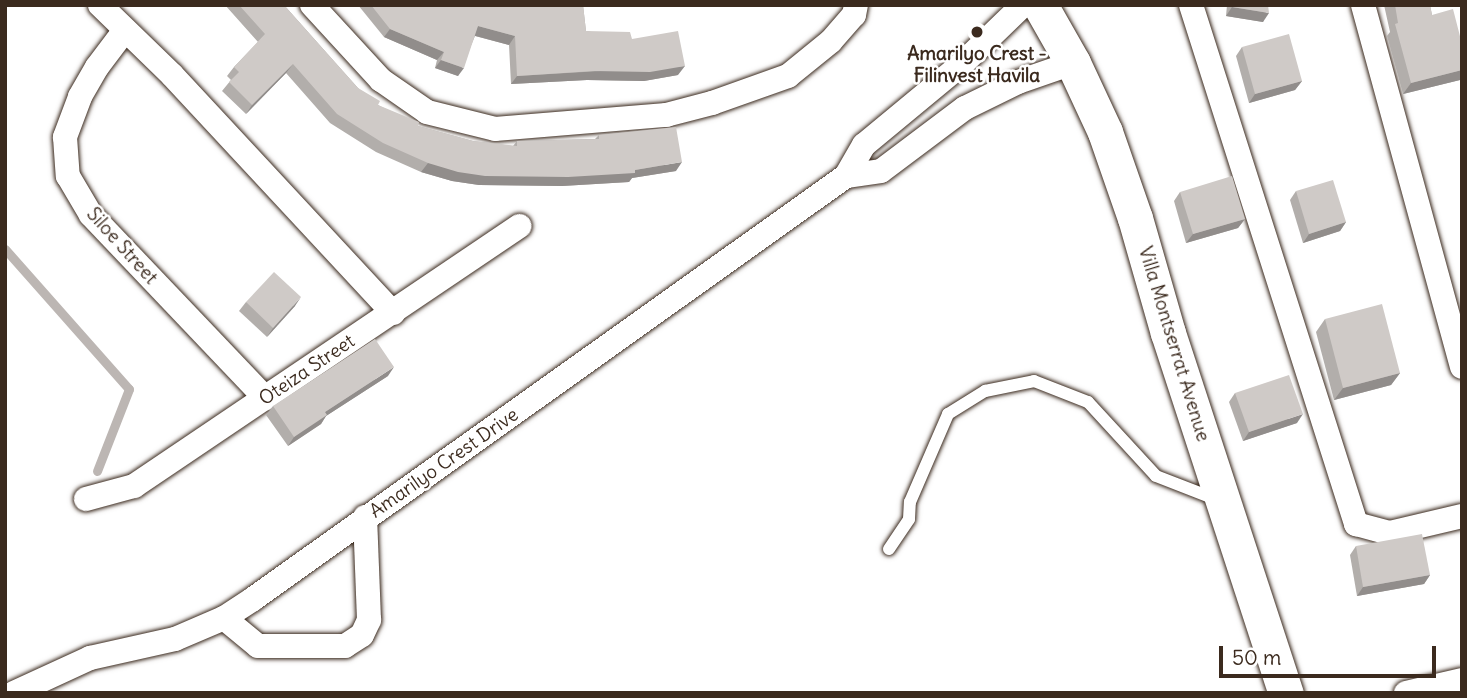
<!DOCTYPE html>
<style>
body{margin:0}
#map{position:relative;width:1467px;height:698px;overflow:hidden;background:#fff;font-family:Delius,sans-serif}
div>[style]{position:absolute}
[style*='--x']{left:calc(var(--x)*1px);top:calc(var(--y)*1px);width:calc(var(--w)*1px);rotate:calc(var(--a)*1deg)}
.stream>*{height:9px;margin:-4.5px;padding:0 4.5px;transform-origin:4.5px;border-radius:4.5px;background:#bcb6b3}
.roads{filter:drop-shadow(0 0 2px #3b2a1e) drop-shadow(0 0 2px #3b2a1e)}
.lane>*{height:12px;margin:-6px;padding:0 6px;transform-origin:6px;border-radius:6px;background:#fff}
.street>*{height:24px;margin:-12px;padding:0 12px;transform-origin:12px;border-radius:12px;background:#fff}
.secondary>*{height:35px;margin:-17.5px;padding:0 17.5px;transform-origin:17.5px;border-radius:17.5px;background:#fff}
.wall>*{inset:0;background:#b2aeab}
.shaded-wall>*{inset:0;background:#918d8b}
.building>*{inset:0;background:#cfcac7}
.dots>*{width:19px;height:19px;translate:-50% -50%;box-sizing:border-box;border:4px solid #fff;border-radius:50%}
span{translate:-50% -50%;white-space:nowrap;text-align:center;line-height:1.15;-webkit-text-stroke:5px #fff;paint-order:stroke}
.poi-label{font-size:19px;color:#3b2a1e;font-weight:700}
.street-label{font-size:19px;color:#3b2a1e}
.frame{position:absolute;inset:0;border:7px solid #3b2a1e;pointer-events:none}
.scale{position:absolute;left:1219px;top:646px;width:217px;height:32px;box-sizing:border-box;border:4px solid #3b2a1e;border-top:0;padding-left:9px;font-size:21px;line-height:24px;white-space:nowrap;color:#3b2a1e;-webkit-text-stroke:5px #fff;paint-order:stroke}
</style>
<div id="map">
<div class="stream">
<i style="--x:5;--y:249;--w:187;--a:48.5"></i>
<i style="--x:129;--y:389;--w:88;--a:111.3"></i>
</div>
<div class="roads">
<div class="lane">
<i style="--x:889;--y:549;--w:36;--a:-56"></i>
<i style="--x:909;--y:519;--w:17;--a:-87"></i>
<i style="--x:910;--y:502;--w:96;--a:-66.6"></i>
<i style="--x:948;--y:414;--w:44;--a:-31.9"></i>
<i style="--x:985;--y:391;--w:50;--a:-11.5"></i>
<i style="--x:1034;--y:381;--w:58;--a:21.3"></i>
<i style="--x:1088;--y:402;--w:100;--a:47.4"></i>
<i style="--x:1156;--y:476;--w:66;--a:21.2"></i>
</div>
<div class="street">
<i style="--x:100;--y:5;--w:100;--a:44.2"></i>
<i style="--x:172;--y:75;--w:325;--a:47.1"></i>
<i style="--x:312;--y:5;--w:102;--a:47.4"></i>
<i style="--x:381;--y:80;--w:56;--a:34.8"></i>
<i style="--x:427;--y:112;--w:70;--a:14"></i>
<i style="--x:495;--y:129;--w:172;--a:-4.7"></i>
<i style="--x:666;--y:115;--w:48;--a:-14.6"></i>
<i style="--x:712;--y:103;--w:81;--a:-19.6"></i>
<i style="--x:788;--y:76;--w:55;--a:-39.1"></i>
<i style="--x:831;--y:41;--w:35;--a:-49"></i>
<i style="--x:854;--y:15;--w:10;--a:-79"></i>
<i style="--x:1191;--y:5;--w:545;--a:72.36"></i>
<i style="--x:1356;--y:524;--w:35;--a:15"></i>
<i style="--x:1390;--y:533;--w:74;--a:-13.3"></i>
<i style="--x:1363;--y:5;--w:375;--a:74.7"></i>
<i style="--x:125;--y:30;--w:46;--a:127.1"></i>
<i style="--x:97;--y:67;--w:34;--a:120"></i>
<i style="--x:80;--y:97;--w:43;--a:110.6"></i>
<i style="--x:65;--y:137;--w:39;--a:86"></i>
<i style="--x:68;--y:176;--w:45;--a:59.5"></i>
<i style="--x:91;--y:215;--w:253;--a:46.4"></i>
<i style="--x:846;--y:176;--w:35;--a:-8"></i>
<i style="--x:881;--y:171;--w:105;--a:-36.9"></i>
<i style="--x:965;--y:108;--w:59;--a:-26.1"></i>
<i style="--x:1018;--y:82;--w:58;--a:-19.1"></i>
<i style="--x:86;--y:499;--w:50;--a:-15.2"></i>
<i style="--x:134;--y:486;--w:465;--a:-34"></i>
<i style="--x:224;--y:618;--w:44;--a:39.5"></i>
<i style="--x:258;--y:646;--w:87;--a:0"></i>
<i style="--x:345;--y:646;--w:20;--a:-33"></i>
<i style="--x:362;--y:635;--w:17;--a:-65"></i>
<i style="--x:369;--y:620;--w:103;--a:-92.2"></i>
<i style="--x:14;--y:693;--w:84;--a:-24.7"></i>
<i style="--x:90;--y:658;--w:87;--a:-12.6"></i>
<i style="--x:175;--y:639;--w:53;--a:-23.2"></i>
<i style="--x:224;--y:618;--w:35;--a:-33"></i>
<i style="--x:253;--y:599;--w:728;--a:-35.5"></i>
<i style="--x:846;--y:176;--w:36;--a:-60"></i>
<i style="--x:864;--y:145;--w:127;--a:-39.6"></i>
<i style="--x:962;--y:64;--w:85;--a:-44"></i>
<i style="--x:1406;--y:693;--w:57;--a:-13.1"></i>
</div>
<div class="secondary">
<i style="--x:1040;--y:5;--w:67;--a:60.4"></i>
<i style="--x:1073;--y:63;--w:76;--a:65.1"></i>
<i style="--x:1105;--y:132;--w:91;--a:70.8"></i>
<i style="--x:1135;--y:218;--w:120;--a:74"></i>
<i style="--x:1168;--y:333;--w:379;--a:71.9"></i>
</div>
</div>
<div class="wall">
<i style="clip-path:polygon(225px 5px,284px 5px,358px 88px,378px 105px,418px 126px,473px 141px,513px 146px,517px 141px,595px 139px,599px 135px,676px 171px,632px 178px,629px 182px,562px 186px,479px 185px,452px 181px,421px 172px,376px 152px,330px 123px,286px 73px,246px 114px,222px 91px,231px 80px,227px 76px,234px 67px,258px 42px)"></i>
<i style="clip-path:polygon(358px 5px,583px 5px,586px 31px,632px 39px,678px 75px,644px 81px,587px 80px,511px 84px,509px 45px,475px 36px,458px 76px,435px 68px,437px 60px,384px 37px)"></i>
<i style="clip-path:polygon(1227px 5px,1268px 5px,1263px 22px,1226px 16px)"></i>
<i style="clip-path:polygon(1384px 5px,1430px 5px,1432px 15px,1462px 44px,1462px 77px,1460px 80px,1403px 94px,1387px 36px,1390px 32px)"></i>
<i style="clip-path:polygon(1242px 47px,1302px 81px,1295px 90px,1249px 103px,1236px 56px)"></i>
<i style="clip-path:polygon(1296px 191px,1346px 222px,1340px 231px,1303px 243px,1290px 200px)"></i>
<i style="clip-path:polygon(1180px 192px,1245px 219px,1238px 228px,1186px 243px,1174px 201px)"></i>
<i style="clip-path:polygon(246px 302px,295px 306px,267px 337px,239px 311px)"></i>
<i style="clip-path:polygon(1325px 319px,1400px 373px,1391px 385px,1334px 400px,1316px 332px)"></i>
<i style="clip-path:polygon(388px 376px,326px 416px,321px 424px,288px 446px,266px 415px,273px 406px)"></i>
<i style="clip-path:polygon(1235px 393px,1297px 423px,1243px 441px,1229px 402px)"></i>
<i style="clip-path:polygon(1356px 546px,1430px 575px,1424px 584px,1357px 596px,1350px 555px)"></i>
</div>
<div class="shaded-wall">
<i style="clip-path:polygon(1232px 7px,1269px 13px,1263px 22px,1226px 16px)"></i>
<i style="clip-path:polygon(478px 26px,515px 36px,509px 45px,472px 35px)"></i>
<i style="clip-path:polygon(390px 29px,444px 52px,437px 60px,384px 37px)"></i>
<i style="clip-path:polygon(441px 60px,464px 68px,458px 76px,435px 68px)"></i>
<i style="clip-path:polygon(293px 64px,286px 73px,246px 114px,252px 105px)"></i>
<i style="clip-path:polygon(685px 66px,678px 75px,644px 81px,587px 80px,511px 84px,517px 76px)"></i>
<i style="clip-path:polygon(1462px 70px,1462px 77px,1460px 80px,1403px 94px,1411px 83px)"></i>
<i style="clip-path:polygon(1302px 81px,1295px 90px,1249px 103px,1255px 94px)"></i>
<i style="clip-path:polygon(682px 162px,676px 171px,632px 178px,629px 182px,562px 186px,479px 185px,452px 181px,421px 172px,428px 163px,635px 170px)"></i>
<i style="clip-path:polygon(1245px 219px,1238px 228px,1186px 243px,1193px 234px)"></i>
<i style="clip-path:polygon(1346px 222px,1340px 231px,1303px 243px,1309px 234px)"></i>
<i style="clip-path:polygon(301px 297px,295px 306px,267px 337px,273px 328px)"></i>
<i style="clip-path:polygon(394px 367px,388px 376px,326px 416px,321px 424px,288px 446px,294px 437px,325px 412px)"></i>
<i style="clip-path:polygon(1400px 373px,1391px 385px,1334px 400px,1343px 388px)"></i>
<i style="clip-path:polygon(1303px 414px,1297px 423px,1243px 441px,1249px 432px)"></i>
<i style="clip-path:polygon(1430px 575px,1424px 584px,1357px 596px,1363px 587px)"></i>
</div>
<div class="building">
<i style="clip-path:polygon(239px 5px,284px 5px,358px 88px,380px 101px,378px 105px,419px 122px,418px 126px,473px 141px,517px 146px,517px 141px,599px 139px,599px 135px,676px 127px,682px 162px,635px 170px,635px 173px,568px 177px,485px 176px,458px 172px,428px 163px,383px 143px,337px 114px,293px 64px,252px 105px,229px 82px,239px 72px,234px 67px,265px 34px)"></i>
<i style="clip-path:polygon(371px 5px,583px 5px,586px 31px,630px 32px,632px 39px,678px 31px,685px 66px,650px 72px,594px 71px,517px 76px,515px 36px,478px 26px,464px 68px,441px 60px,444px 52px,390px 29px)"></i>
<i style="clip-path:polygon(1232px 5px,1268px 5px,1269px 13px,1232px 7px)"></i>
<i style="clip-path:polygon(1395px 5px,1430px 5px,1432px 15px,1453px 9px,1462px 44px,1462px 70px,1411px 83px,1395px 24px,1398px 23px)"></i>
<i style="clip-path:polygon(1289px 34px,1302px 81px,1255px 94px,1242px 47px)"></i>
<i style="clip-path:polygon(1232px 176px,1245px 219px,1193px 234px,1180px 192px)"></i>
<i style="clip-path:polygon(1333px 180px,1346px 222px,1309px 234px,1296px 191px)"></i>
<i style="clip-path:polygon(274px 272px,301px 297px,273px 328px,246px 302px)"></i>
<i style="clip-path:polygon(1382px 304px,1400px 373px,1343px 388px,1325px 319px)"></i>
<i style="clip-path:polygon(375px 339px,394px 367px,325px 412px,327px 415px,294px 437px,273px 406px)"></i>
<i style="clip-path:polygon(1289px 375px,1303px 414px,1249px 432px,1235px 393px)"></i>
<i style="clip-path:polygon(1422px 534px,1430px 575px,1363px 587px,1356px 546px)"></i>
</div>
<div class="dots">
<i style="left:977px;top:32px;background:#3b2a1e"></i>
</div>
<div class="poi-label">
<span style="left:977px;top:65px">Amarilyo Crest -<br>Filinvest Havila</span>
</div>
<div class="street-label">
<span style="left:122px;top:246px;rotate:48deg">Siloe Street</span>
<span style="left:1174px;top:344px;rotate:73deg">Villa Montserrat Avenue</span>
<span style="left:307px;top:370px;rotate:-34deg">Oteiza Street</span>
<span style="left:444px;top:463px;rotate:-35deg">Amarilyo Crest Drive</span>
</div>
<div class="frame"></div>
<div class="scale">50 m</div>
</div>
